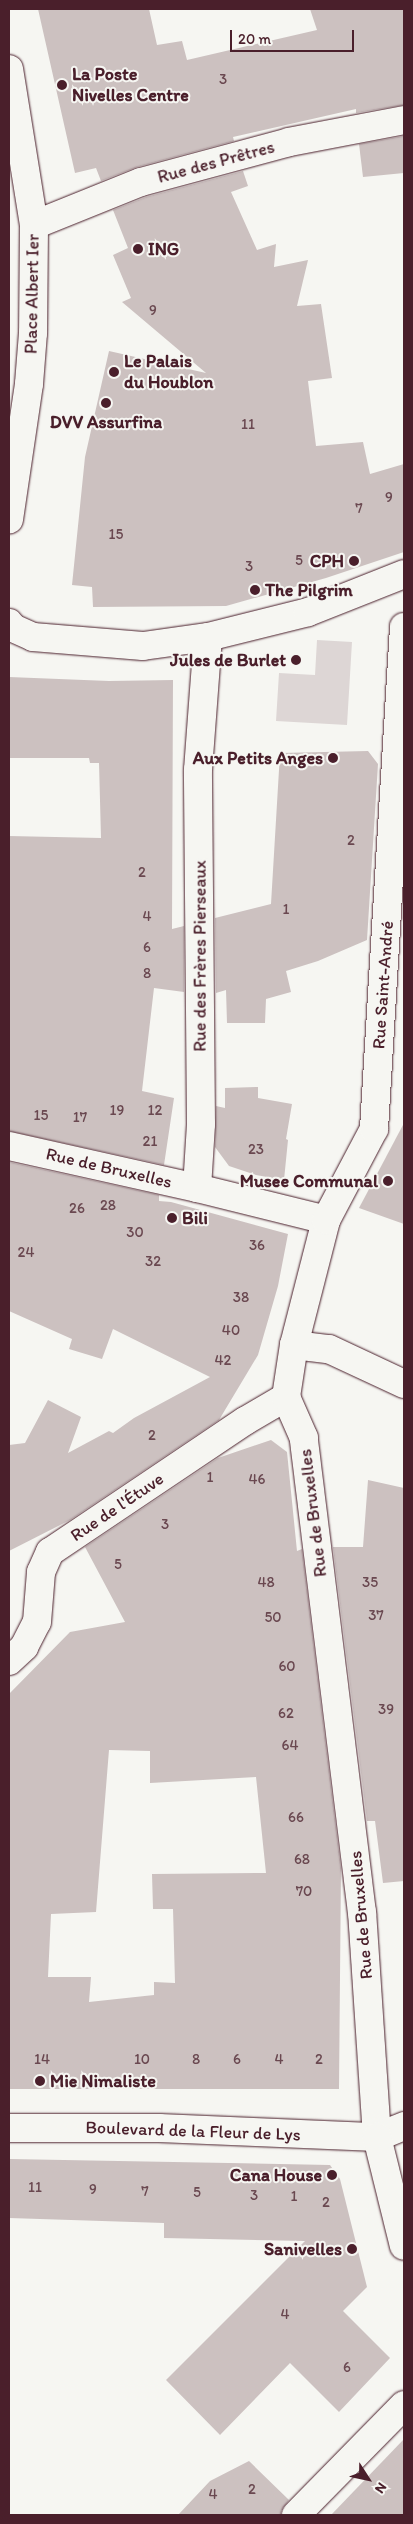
<!DOCTYPE html>
<meta charset="utf-8">
<style>
body{margin:0}
#map{position:relative;width:413px;height:2524px;overflow:hidden;background:#f6f6f2;font-family:Itim,sans-serif}
div>[style]{position:absolute}
[style*='--x']{left:calc(var(--x)*1px);top:calc(var(--y)*1px);width:calc(var(--w)*1px);rotate:calc(var(--a)*1deg)}
.green>*{inset:0;background:#ddd6d5}
.building>*{inset:0;background:#ccc1c0}
.roads{filter:drop-shadow(0 0 1px #4a1f2b) drop-shadow(0 0 1px #4a1f2b)}
.minor>*{height:28px;margin:-14px;padding:0 14px;transform-origin:14px;border-radius:14px;background:#f6f6f2}
.major>*{height:28px;margin:-14px;padding:0 14px;transform-origin:14px;border-radius:14px;background:#f6f6f2}
.dots>*{width:14px;height:14px;translate:-50% -50%;box-sizing:border-box;border:2px solid #f6f6f2;border-radius:50%}
span{translate:-50% -50%;white-space:nowrap;text-align:center;line-height:1.15;-webkit-text-stroke:4px #f6f6f2;paint-order:stroke}
.number-label{font-size:15px;color:#6a4850}
.number-label span{-webkit-text-stroke-width:0}
.poi-label{font-size:18px;color:#4a1f2b;font-weight:700}
.left{translate:0 -50%;text-align:left}
.right{translate:-100% -50%;text-align:right}
.street-label{font-size:18px;color:#4a1f2b}
.frame{position:absolute;inset:0;border:10px solid #4a1f2b;pointer-events:none}
.north{position:absolute;left:343px;top:2454px;width:50px;height:50px;-webkit-text-stroke:4px #f6f6f2;paint-order:stroke;rotate:125deg;font-size:14px;font-weight:700;line-height:20px;text-align:center;color:#4a1f2b}
.north::after{content:'';display:block;margin:auto;width:18px;height:22px;background:#4a1f2b;clip-path:polygon(50% 0,100% 100%,50% 72%,0 100%)}
.scale{position:absolute;left:230px;top:30px;width:124px;height:22px;box-sizing:border-box;border:2px solid #4a1f2b;border-top:0;padding-left:6px;font-size:15px;line-height:18px;white-space:nowrap;color:#4a1f2b;-webkit-text-stroke:4px #f6f6f2;paint-order:stroke}
</style>
<div id="map">
<div class="green">
<i style="clip-path:polygon(317px 640px,352px 642px,347px 725px,276px 721px,279px 673px,315px 675px)"></i>
</div>
<div class="building">
<i style="clip-path:polygon(38px 9px,149px 9px,157px 45px,182px 41px,187px 60px,317px 30px,310px 9px,404px 9px,404px 105px,356px 113px,356px 109px,233px 137px,234px 141px,137px 167px,101px 181px,96px 168px,75px 173px)"></i>
<i style="clip-path:polygon(404px 136px,404px 173px,363px 177px,359px 144px)"></i>
<i style="clip-path:polygon(243px 171px,248px 186px,231px 192px,257px 250px,276px 244px,274px 267px,308px 260px,297px 306px,321px 304px,332px 378px,308px 381px,316px 446px,363px 442px,370px 474px,404px 464px,404px 552px,326px 578px,226px 606px,93px 607px,92px 587px,72px 585px,85px 457px,109px 351px,206px 373px,122px 302px,131px 298px,113px 255px,128px 248px,113px 210px,146px 197px)"></i>
<i style="clip-path:polygon(9px 677px,109px 681px,173px 680px,172px 929px,184px 926px,184px 992px,154px 988px,142px 1091px,174px 1098px,164px 1165px,9px 1131px,9px 836px,101px 838px,99px 763px,90px 763px,89px 758px,9px 758px)"></i>
<i style="clip-path:polygon(368px 751px,378px 764px,367px 940px,318px 961px,286px 971px,291px 992px,266px 999px,265px 1023px,227px 1023px,226px 990px,216px 993px,215px 918px,271px 904px,280px 753px)"></i>
<i style="clip-path:polygon(258px 1087px,258px 1098px,292px 1104px,286px 1139px,288px 1140px,284px 1180px,256px 1175px,229px 1166px,215px 1147px,216px 1106px,225px 1108px,225px 1088px)"></i>
<i style="clip-path:polygon(404px 1123px,404px 1224px,359px 1208px)"></i>
<i style="clip-path:polygon(9px 1162px,159px 1195px,159px 1201px,171px 1202px,288px 1234px,278px 1286px,258px 1355px,219px 1420px,70px 1520px,9px 1551px,9px 1445px,25px 1443px,48px 1400px,81px 1417px,68px 1453px,109px 1431px,113px 1433px,134px 1418px,210px 1377px,113px 1329px,102px 1359px,69px 1349px,72px 1339px,9px 1311px)"></i>
<i style="clip-path:polygon(evenodd,271px 1440px,287px 1452px,297px 1551px,302px 1549px,341px 1868px,339px 2089px,9px 2089px,9px 1694px,70px 1632px,125px 1622px,85px 1547px,218px 1458px,271px 1440px,109px 1750px,150px 1751px,150px 1783px,256px 1777px,266px 1873px,152px 1874px,153px 1909px,173px 1909px,175px 1983px,154px 1982px,154px 1995px,89px 2002px,91px 1977px,48px 1977px,51px 1914px,96px 1912px,109px 1750px)"></i>
<i style="clip-path:polygon(368px 1480px,404px 1488px,404px 1881px,383px 1883px,375px 1821px,367px 1821px,333px 1547px,363px 1547px)"></i>
<i style="clip-path:polygon(9px 2159px,330px 2165px,340px 2179px,367px 2287px,343px 2311px,390px 2358px,339px 2412px,290px 2363px,220px 2435px,166px 2380px,305px 2241px,164px 2238px,164px 2223px,9px 2218px)"></i>
<i style="clip-path:polygon(404px 2439px,404px 2515px,331px 2515px)"></i>
<i style="clip-path:polygon(249px 2461px,289px 2500px,281px 2511px,281px 2515px,178px 2515px,210px 2481px)"></i>
</div>
<div class="roads">
<div class="minor">
<i style="--x:9;--y:69;--w:158;--a:80.9"></i>
<i style="--x:34;--y:225;--w:108;--a:90.5"></i>
<i style="--x:33;--y:333;--w:51;--a:94.5"></i>
<i style="--x:29;--y:384;--w:137;--a:98.4"></i>
<i style="--x:34;--y:225;--w:115;--a:-21.9"></i>
<i style="--x:141;--y:182;--w:153;--a:-15.1"></i>
<i style="--x:289;--y:142;--w:117;--a:-10.8"></i>
<i style="--x:9;--y:623;--w:6;--a:51"></i>
<i style="--x:13;--y:628;--w:22;--a:24"></i>
<i style="--x:33;--y:637;--w:110;--a:4.7"></i>
<i style="--x:143;--y:646;--w:66;--a:-7.9"></i>
<i style="--x:208;--y:637;--w:103;--a:-14"></i>
<i style="--x:308;--y:612;--w:103;--a:-21.6"></i>
<i style="--x:9;--y:1146;--w:193;--a:12.6"></i>
<i style="--x:197;--y:1188;--w:133;--a:13.9"></i>
<i style="--x:197;--y:1188;--w:64;--a:-86.4"></i>
<i style="--x:201;--y:1124;--w:354;--a:-90.5"></i>
<i style="--x:198;--y:770;--w:133;--a:-85.7"></i>
<i style="--x:294;--y:1345;--w:35;--a:7"></i>
<i style="--x:329;--y:1349;--w:83;--a:25"></i>
<i style="--x:9;--y:1661;--w:21;--a:-43"></i>
<i style="--x:24;--y:1647;--w:28;--a:-63"></i>
<i style="--x:37;--y:1622;--w:50;--a:-85.4"></i>
<i style="--x:41;--y:1572;--w:22;--a:-66"></i>
<i style="--x:50;--y:1552;--w:235;--a:-33.9"></i>
<i style="--x:245;--y:1421;--w:48;--a:-30.3"></i>
<i style="--x:377;--y:2137;--w:225;--a:-93.8"></i>
<i style="--x:362;--y:1913;--w:479;--a:-97"></i>
<i style="--x:304;--y:1438;--w:45;--a:-113.7"></i>
<i style="--x:286;--y:1397;--w:53;--a:-81.3"></i>
<i style="--x:294;--y:1345;--w:129;--a:-75.6"></i>
<i style="--x:326;--y:1220;--w:103;--a:-62.2"></i>
<i style="--x:374;--y:1129;--w:503;--a:-86.58"></i>
<i style="--x:296;--y:2515;--w:154;--a:-45.5"></i>
</div>
<div class="major">
<i style="--x:9;--y:2128;--w:150;--a:0"></i>
<i style="--x:159;--y:2128;--w:218;--a:2.4"></i>
<i style="--x:377;--y:2137;--w:29;--a:-22"></i>
<i style="--x:377;--y:2137;--w:112;--a:76.1"></i>
</div>
</div>
<div class="dots">
<i style="left:62px;top:85px;background:#4a1f2b"></i>
<i style="left:138px;top:249px;background:#4a1f2b"></i>
<i style="left:114px;top:372px;background:#4a1f2b"></i>
<i style="left:106px;top:403px;background:#4a1f2b"></i>
<i style="left:354px;top:561px;background:#4a1f2b"></i>
<i style="left:255px;top:590px;background:#4a1f2b"></i>
<i style="left:296px;top:660px;background:#4a1f2b"></i>
<i style="left:333px;top:758px;background:#4a1f2b"></i>
<i style="left:388px;top:1181px;background:#4a1f2b"></i>
<i style="left:172px;top:1218px;background:#4a1f2b"></i>
<i style="left:40px;top:2081px;background:#4a1f2b"></i>
<i style="left:332px;top:2175px;background:#4a1f2b"></i>
<i style="left:352px;top:2249px;background:#4a1f2b"></i>
</div>
<div class="number-label">
<span style="left:223px;top:80px">3</span>
<span style="left:153px;top:311px">9</span>
<span style="left:248px;top:425px">11</span>
<span style="left:389px;top:498px">9</span>
<span style="left:359px;top:509px">7</span>
<span style="left:116px;top:535px">15</span>
<span style="left:299px;top:561px">5</span>
<span style="left:249px;top:567px">3</span>
<span style="left:351px;top:841px">2</span>
<span style="left:142px;top:873px">2</span>
<span style="left:286px;top:910px">1</span>
<span style="left:147px;top:917px">4</span>
<span style="left:147px;top:948px">6</span>
<span style="left:147px;top:974px">8</span>
<span style="left:117px;top:1111px">19</span>
<span style="left:155px;top:1111px">12</span>
<span style="left:41px;top:1116px">15</span>
<span style="left:80px;top:1118px">17</span>
<span style="left:150px;top:1142px">21</span>
<span style="left:256px;top:1150px">23</span>
<span style="left:108px;top:1206px">28</span>
<span style="left:77px;top:1209px">26</span>
<span style="left:135px;top:1233px">30</span>
<span style="left:257px;top:1246px">36</span>
<span style="left:26px;top:1253px">24</span>
<span style="left:153px;top:1262px">32</span>
<span style="left:241px;top:1298px">38</span>
<span style="left:231px;top:1331px">40</span>
<span style="left:223px;top:1361px">42</span>
<span style="left:152px;top:1436px">2</span>
<span style="left:210px;top:1478px">1</span>
<span style="left:257px;top:1480px">46</span>
<span style="left:165px;top:1525px">3</span>
<span style="left:118px;top:1565px">5</span>
<span style="left:266px;top:1583px">48</span>
<span style="left:370px;top:1583px">35</span>
<span style="left:376px;top:1616px">37</span>
<span style="left:273px;top:1618px">50</span>
<span style="left:287px;top:1667px">60</span>
<span style="left:386px;top:1710px">39</span>
<span style="left:286px;top:1714px">62</span>
<span style="left:290px;top:1746px">64</span>
<span style="left:296px;top:1818px">66</span>
<span style="left:302px;top:1860px">68</span>
<span style="left:304px;top:1892px">70</span>
<span style="left:42px;top:2060px">14</span>
<span style="left:142px;top:2060px">10</span>
<span style="left:196px;top:2060px">8</span>
<span style="left:237px;top:2060px">6</span>
<span style="left:279px;top:2060px">4</span>
<span style="left:319px;top:2060px">2</span>
<span style="left:35px;top:2188px">11</span>
<span style="left:93px;top:2190px">9</span>
<span style="left:145px;top:2192px">7</span>
<span style="left:197px;top:2193px">5</span>
<span style="left:254px;top:2196px">3</span>
<span style="left:294px;top:2197px">1</span>
<span style="left:326px;top:2203px">2</span>
<span style="left:285px;top:2315px">4</span>
<span style="left:347px;top:2368px">6</span>
<span style="left:252px;top:2490px">2</span>
<span style="left:213px;top:2495px">4</span>
</div>
<div class="poi-label">
<span class="left" style="left:72px;top:85px">La Poste<br>Nivelles Centre</span>
<span class="left" style="left:148px;top:249px">ING</span>
<span class="left" style="left:124px;top:372px">Le Palais<br>du Houblon</span>
<span style="left:106px;top:422px">DVV Assurfina</span>
<span class="right" style="left:344px;top:561px">CPH</span>
<span class="left" style="left:265px;top:590px">The Pilgrim</span>
<span class="right" style="left:286px;top:660px">Jules de Burlet</span>
<span class="right" style="left:323px;top:758px">Aux Petits Anges</span>
<span class="right" style="left:378px;top:1181px">Musee Communal</span>
<span class="left" style="left:182px;top:1218px">Bili</span>
<span class="left" style="left:50px;top:2081px">Mie Nimaliste</span>
<span class="right" style="left:322px;top:2175px">Cana House</span>
<span class="right" style="left:342px;top:2249px">Sanivelles</span>
</div>
<div class="street-label">
<span style="left:216px;top:162px;rotate:-15deg">Rue des Prêtres</span>
<span style="left:32px;top:294px;rotate:-89deg">Place Albert Ier</span>
<span style="left:200px;top:956px;rotate:-90deg">Rue des Frères Pierseaux</span>
<span style="left:383px;top:985px;rotate:-86deg">Rue Saint-André</span>
<span style="left:109px;top:1168px;rotate:13deg">Rue de Bruxelles</span>
<span style="left:117px;top:1507px;rotate:-34deg">Rue de l'Étuve</span>
<span style="left:313px;top:1513px;rotate:-97deg">Rue de Bruxelles</span>
<span style="left:361px;top:1915px;rotate:-95deg">Rue de Bruxelles</span>
<span style="left:193px;top:2131px;rotate:2deg">Boulevard de la Fleur de Lys</span>
</div>
<div class="frame"></div>
<div class="north">N</div>
<div class="scale">20 m</div>
</div>
